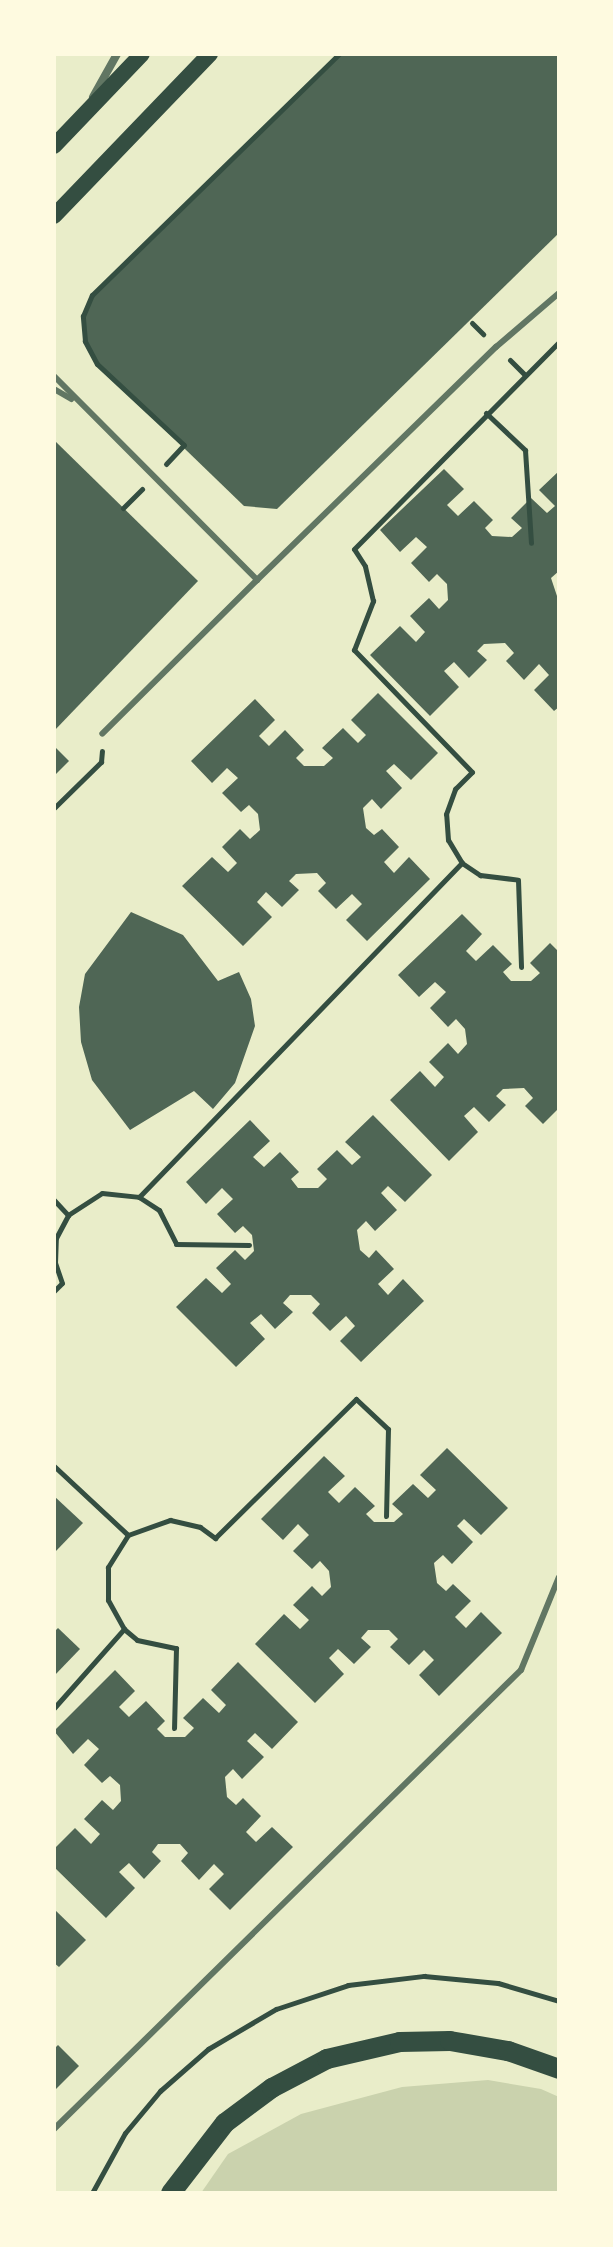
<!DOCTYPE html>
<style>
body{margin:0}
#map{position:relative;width:613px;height:2247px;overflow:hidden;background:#e9edc9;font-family:"Asap Condensed",sans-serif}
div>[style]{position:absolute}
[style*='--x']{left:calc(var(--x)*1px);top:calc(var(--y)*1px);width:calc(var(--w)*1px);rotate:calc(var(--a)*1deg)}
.green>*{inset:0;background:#cad2ad}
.building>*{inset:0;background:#4f6655}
.path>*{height:5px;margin:-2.5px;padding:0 2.5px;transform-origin:2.5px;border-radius:2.5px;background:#344e41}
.service>*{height:6px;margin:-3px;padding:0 3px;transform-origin:3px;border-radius:3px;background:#617663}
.minor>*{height:8px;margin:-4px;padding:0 4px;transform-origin:4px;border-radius:4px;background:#617663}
.secondary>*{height:16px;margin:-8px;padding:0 8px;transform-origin:8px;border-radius:8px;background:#344e41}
.primary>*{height:20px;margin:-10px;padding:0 10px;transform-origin:10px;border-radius:10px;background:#344e41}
span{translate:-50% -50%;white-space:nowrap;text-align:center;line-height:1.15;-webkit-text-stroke:7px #fefae0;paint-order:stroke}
.frame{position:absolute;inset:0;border:56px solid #fefae0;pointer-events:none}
</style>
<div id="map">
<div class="green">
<i style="clip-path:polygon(488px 2080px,541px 2089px,559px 2097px,559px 2193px,201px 2193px,228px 2154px,301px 2114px,402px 2087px)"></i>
</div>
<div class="building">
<i style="clip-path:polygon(339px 54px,559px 54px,559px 233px,277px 509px,244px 506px,97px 364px,85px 341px,83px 316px,92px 295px)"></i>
<i style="clip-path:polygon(54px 440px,198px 581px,54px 731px)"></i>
<i style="clip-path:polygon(444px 469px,464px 489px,447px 505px,458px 516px,474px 501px,493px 520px,485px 528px,492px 536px,512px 537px,522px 528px,511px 518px,531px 498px,547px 513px,555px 506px,539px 490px,559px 471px,559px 571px,551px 578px,559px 602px,559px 707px,554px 711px,534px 690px,549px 675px,539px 664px,524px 680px,506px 661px,514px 653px,505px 643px,484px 644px,477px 651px,487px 660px,469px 678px,454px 662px,444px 671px,459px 687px,430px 716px,370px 655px,400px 626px,416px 642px,425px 632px,410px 616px,429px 598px,439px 609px,448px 600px,447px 584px,437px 574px,429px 582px,411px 563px,427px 547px,416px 537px,400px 552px,380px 530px)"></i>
<i style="clip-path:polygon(378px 693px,438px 753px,411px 780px,394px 764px,386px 771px,402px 788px,381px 809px,372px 799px,363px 808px,366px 828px,374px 835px,382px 829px,399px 847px,384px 862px,394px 873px,409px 857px,430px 879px,367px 941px,346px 920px,362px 904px,352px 894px,336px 909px,318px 891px,326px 883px,317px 873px,296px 874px,289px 881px,299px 890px,282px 907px,266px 892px,257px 902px,272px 917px,243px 946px,182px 886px,212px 857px,228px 872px,237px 863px,222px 847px,240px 829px,250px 839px,260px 830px,258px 814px,249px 805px,241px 812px,222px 793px,238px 778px,227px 768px,212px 783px,191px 761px,255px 699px,275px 720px,259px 736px,269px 746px,285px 730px,304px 750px,296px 758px,304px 766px,324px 766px,333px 758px,322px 748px,343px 728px,358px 743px,366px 735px,351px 720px)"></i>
<i style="clip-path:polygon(54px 746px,69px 761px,54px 776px)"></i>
<i style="clip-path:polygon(131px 912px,183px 935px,218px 981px,239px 972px,251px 999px,255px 1026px,235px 1083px,213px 1109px,194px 1091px,130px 1130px,92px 1080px,81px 1042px,79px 1007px,85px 974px)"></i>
<i style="clip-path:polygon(462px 914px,482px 934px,466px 951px,476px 961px,493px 945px,512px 964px,503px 972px,511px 981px,531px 981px,540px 973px,530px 963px,550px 943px,559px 952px,559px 1108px,543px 1124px,525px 1106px,533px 1098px,524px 1088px,503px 1089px,496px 1096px,506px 1105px,489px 1122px,474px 1107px,464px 1116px,478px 1132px,449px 1161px,390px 1100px,420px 1071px,435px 1087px,444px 1077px,429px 1062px,448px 1043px,458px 1054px,467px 1044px,465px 1029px,456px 1019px,448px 1027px,430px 1008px,446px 992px,435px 982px,419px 997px,398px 975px)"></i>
<i style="clip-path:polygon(373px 1115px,432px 1175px,405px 1202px,388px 1186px,381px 1193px,397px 1210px,375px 1231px,366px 1221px,357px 1230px,360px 1250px,369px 1258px,376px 1250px,394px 1269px,378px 1284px,388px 1295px,403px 1279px,424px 1301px,361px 1362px,340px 1341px,355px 1326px,346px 1316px,330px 1331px,312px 1313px,320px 1304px,311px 1295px,290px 1295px,283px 1303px,293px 1312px,275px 1329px,261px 1314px,250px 1323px,265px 1339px,236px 1367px,176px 1307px,206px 1278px,222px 1293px,231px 1284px,216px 1268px,235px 1250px,245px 1260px,254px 1251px,252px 1235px,243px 1226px,235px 1233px,217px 1214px,233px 1199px,222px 1188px,206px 1204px,186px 1182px,250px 1120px,270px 1141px,253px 1157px,264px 1167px,280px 1152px,299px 1172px,291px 1179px,298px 1188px,318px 1188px,327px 1179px,317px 1169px,337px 1150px,352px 1165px,361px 1157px,345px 1142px)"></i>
<i style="clip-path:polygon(447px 1448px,508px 1508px,481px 1535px,464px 1519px,457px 1526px,473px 1542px,452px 1564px,443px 1555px,434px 1563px,437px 1583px,446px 1591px,453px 1584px,471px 1601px,455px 1617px,466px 1628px,481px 1612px,502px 1633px,439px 1696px,419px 1675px,434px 1660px,424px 1650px,409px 1665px,390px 1647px,398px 1639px,389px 1630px,368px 1630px,361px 1638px,371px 1647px,354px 1664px,338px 1649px,329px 1658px,344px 1674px,315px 1703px,255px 1644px,284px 1614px,300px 1629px,309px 1620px,293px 1605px,312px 1586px,322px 1596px,331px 1587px,329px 1571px,320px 1561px,312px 1569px,293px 1551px,309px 1535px,298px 1524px,283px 1540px,261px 1519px,324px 1456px,345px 1476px,328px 1492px,339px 1503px,355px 1487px,375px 1506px,366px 1514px,374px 1522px,394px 1522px,403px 1514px,392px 1504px,413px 1484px,428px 1498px,436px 1490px,420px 1475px)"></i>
<i style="clip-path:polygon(54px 1496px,83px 1523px,56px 1551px,54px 1549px)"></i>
<i style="clip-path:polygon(58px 1628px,80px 1649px,54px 1676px,54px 1632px)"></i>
<i style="clip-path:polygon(238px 1662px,298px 1722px,272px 1749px,255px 1733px,247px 1741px,264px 1757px,242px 1779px,233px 1769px,225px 1777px,227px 1797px,236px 1805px,243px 1798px,261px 1816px,246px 1832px,256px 1842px,272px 1827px,293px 1847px,230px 1910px,209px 1889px,224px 1874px,214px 1864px,199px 1880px,181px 1861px,188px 1853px,180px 1844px,158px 1844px,152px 1852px,161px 1861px,144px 1879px,129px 1863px,119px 1872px,135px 1888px,106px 1918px,54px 1867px,54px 1849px,75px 1828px,91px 1844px,100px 1834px,84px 1819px,102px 1800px,113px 1810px,121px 1801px,120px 1785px,110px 1776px,102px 1783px,84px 1765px,99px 1749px,88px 1739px,73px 1754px,54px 1731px,115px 1670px,135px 1691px,119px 1707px,129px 1717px,146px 1701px,165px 1721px,157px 1729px,165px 1737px,185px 1737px,194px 1728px,183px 1718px,203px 1698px,219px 1713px,226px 1705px,211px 1690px)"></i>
<i style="clip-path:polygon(54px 1909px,86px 1940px,59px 1967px,54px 1963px)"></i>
<i style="clip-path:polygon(58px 2045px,79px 2066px,54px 2091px,54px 2049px)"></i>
</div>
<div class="path">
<i style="--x:472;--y:323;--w:16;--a:45"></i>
<i style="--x:510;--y:360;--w:20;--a:45"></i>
<i style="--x:486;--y:413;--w:54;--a:43.5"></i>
<i style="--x:525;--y:450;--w:93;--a:86.3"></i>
<i style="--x:166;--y:464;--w:26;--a:-47"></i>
<i style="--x:184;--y:445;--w:119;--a:-137"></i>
<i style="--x:97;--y:364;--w:26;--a:-118"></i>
<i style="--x:85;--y:341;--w:25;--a:-95"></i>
<i style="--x:83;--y:316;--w:23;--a:-67"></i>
<i style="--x:92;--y:295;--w:345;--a:-44.3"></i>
<i style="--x:123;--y:508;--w:27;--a:-45"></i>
<i style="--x:54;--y:808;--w:66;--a:-44.4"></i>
<i style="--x:101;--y:762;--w:11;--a:-85"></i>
<i style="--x:462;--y:863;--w:22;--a:34"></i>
<i style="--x:480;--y:875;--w:38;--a:7"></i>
<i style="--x:518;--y:880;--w:87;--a:88"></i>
<i style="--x:139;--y:1197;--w:24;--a:33"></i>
<i style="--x:159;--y:1210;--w:38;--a:63"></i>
<i style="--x:176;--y:1244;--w:73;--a:0.8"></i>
<i style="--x:54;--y:1200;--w:21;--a:47"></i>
<i style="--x:68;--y:1215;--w:40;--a:-32.9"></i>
<i style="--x:102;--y:1193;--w:37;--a:6"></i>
<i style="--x:139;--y:1197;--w:465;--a:-46"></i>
<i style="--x:462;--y:863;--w:27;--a:-121"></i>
<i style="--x:448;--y:840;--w:26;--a:-94"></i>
<i style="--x:446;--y:814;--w:27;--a:-70"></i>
<i style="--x:455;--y:789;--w:24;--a:-45"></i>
<i style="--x:472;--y:772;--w:170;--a:-134"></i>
<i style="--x:354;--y:650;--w:53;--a:-68.8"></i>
<i style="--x:373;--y:601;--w:36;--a:-103"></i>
<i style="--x:365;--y:566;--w:20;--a:-123"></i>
<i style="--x:354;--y:549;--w:291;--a:-45.3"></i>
<i style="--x:54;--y:1291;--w:11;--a:-45"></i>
<i style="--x:62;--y:1283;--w:21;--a:-109"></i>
<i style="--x:55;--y:1263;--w:25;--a:-88"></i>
<i style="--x:56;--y:1238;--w:26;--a:-62"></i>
<i style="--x:54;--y:1466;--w:101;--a:43"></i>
<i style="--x:128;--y:1535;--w:45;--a:-19.7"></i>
<i style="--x:170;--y:1520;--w:31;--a:13"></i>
<i style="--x:200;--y:1527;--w:19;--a:36"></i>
<i style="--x:215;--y:1538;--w:198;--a:-44.6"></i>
<i style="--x:356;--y:1399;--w:44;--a:43.2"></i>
<i style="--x:388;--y:1429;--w:87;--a:91.3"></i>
<i style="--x:128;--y:1535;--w:38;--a:122"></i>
<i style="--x:108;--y:1567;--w:33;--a:90"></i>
<i style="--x:108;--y:1600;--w:33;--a:61"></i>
<i style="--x:124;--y:1629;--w:17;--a:40"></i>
<i style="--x:137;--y:1640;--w:40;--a:12"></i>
<i style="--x:176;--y:1648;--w:80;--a:91.4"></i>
<i style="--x:54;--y:1708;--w:106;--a:-48.5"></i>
<i style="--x:92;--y:2193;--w:68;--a:-61.2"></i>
<i style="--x:125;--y:2133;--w:55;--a:-50.2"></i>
<i style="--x:160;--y:2091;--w:64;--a:-41.2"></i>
<i style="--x:208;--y:2049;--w:79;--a:-30.5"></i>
<i style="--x:276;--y:2009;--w:76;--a:-18.4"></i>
<i style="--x:348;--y:1985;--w:77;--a:-6.8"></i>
<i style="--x:424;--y:1976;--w:74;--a:5.4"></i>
<i style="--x:498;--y:1983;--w:64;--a:16.4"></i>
</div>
<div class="service">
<i style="--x:54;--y:376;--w:288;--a:45.1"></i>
<i style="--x:257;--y:580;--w:218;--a:135.2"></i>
<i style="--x:54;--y:389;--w:20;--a:30"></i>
<i style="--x:257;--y:580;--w:334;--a:-44.3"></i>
<i style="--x:496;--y:347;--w:83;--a:-40.6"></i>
<i style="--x:54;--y:2129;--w:655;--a:-44.51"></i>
<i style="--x:521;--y:1670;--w:100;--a:-67.8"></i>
</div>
<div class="minor">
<i style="--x:93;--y:97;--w:49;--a:-60.8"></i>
</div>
<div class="secondary">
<i style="--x:54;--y:146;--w:127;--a:-46.3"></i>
<i style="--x:54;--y:216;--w:225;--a:-46.1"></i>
</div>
<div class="primary">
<i style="--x:171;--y:2193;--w:88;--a:-52.4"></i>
<i style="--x:225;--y:2123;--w:59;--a:-36.7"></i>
<i style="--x:272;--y:2088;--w:62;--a:-27.8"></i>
<i style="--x:327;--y:2059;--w:75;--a:-13.1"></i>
<i style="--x:400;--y:2042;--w:50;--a:-1.1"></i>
<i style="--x:450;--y:2041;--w:59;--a:9.8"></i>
<i style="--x:508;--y:2051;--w:54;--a:19.4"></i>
</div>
<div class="frame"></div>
</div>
